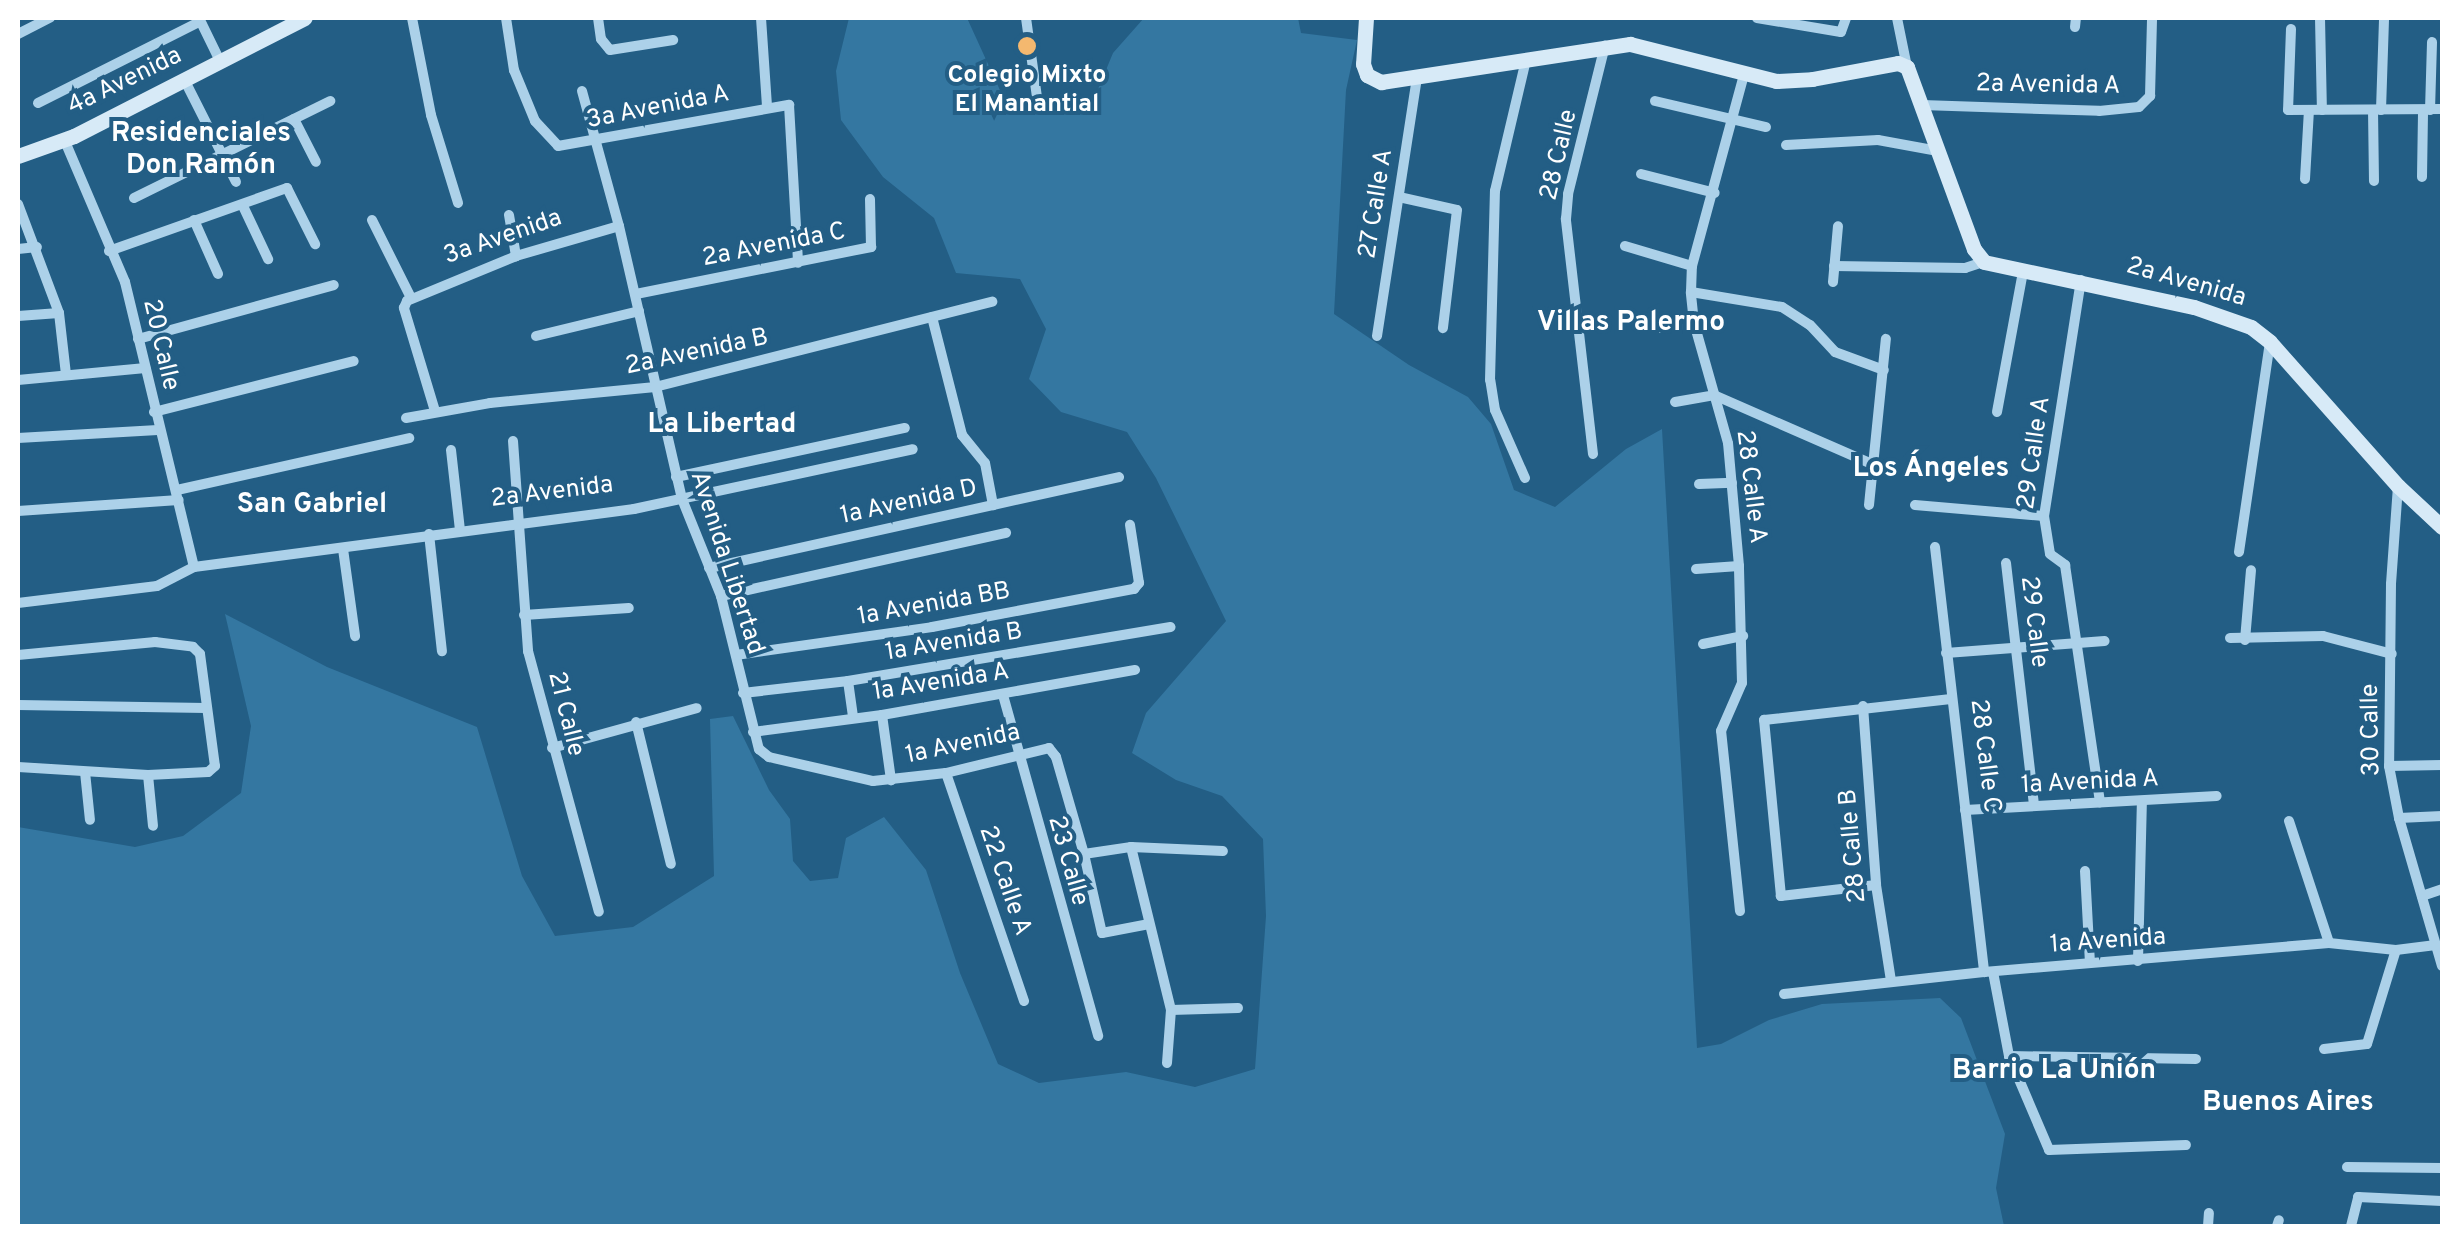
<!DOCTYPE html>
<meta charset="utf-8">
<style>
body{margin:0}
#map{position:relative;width:2460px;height:1244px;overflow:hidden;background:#235e85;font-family:Overpass,sans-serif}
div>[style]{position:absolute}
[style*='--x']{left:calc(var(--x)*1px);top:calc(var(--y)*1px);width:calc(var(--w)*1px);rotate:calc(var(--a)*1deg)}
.green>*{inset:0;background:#3477a1}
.street>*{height:10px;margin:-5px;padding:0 5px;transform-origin:5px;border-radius:5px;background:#acd1e9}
.secondary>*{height:15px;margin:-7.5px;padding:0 7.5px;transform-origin:7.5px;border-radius:7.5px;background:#d7eaf7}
.dots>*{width:28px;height:28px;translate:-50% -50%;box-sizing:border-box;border:5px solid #235e85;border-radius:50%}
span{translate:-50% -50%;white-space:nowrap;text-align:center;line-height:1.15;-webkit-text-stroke:8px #235e85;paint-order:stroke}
.poi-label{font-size:25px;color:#fff;font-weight:700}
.street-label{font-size:25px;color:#fff}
.neighbourhood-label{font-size:28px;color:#fff;font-weight:700}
.frame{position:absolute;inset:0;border:20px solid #fff;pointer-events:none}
</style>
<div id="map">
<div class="green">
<i style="clip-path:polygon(849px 18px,967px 18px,1004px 99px,1055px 115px,1096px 94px,1113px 53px,1144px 18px,1298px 18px,1301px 33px,1357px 40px,1346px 90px,1334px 314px,1409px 365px,1468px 397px,1491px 424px,1514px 490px,1555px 507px,1626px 449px,1662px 429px,1697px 1048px,1721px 1044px,1769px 1020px,1822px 1004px,1940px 998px,1961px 1018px,2005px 1134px,1996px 1188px,2004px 1226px,18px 1226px,18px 827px,135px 847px,183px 836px,241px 793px,251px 726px,225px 614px,327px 667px,477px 727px,522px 876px,555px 936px,633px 927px,714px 876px,710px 719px,733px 716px,769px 790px,790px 819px,793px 861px,810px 881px,838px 878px,846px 838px,884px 817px,926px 870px,960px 973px,998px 1064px,1039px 1083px,1126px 1072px,1195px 1087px,1255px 1069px,1266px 916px,1263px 839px,1222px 796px,1176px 780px,1132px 753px,1146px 713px,1226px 621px,1156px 478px,1127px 432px,1061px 412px,1029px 379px,1046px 329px,1020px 279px,956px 273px,934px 218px,883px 177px,841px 120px,836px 71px)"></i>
</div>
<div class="street">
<i style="--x:199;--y:18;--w:48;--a:64"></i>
<i style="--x:412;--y:18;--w:99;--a:78.9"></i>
<i style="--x:431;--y:115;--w:92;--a:72.9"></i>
<i style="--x:506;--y:18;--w:53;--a:81.3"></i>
<i style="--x:514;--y:70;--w:55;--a:67.6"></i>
<i style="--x:535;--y:121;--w:34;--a:47"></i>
<i style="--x:558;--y:146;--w:235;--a:-10.1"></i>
<i style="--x:789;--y:105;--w:158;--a:86.7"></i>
<i style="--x:598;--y:18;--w:21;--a:82"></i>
<i style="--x:601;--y:39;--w:14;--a:51"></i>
<i style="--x:610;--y:50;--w:64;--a:-9"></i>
<i style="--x:761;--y:18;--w:89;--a:86.1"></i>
<i style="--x:1026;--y:18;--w:88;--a:82.1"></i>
<i style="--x:1757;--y:18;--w:85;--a:9.5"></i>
<i style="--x:1841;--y:32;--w:15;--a:-70"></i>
<i style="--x:1897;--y:18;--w:50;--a:78.5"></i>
<i style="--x:2320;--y:18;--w:92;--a:88.8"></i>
<i style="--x:2075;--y:27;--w:9;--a:-84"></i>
<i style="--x:2291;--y:29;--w:81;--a:92.1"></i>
<i style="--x:2288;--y:110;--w:154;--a:-0.4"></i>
<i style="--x:18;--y:34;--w:36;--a:-27"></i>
<i style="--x:185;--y:81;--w:113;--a:63.2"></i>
<i style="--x:582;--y:91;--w:140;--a:74.7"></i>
<i style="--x:619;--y:226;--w:280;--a:77"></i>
<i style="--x:682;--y:499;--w:105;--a:68.1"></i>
<i style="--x:721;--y:596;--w:158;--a:76.1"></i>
<i style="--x:759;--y:749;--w:13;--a:39"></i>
<i style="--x:769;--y:757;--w:107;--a:13"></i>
<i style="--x:873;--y:781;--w:73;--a:-6.3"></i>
<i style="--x:946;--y:773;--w:106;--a:-13.6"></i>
<i style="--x:1049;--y:748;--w:11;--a:52"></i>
<i style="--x:1056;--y:757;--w:101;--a:73.9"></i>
<i style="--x:1084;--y:854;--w:81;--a:77.2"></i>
<i style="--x:1102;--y:933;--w:48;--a:-10.8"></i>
<i style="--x:1655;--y:101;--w:114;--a:13.2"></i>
<i style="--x:38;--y:103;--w:180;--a:-26.7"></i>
<i style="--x:1922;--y:105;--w:177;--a:1.9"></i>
<i style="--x:2099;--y:111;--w:40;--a:-5.7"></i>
<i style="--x:2139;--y:107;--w:16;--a:-45"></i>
<i style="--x:2150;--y:96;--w:78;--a:-88.5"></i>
<i style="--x:2373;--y:110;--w:71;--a:89.2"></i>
<i style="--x:2381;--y:110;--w:92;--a:-88.1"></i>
<i style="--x:2430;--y:110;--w:68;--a:-88.3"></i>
<i style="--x:294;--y:119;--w:48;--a:62.9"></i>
<i style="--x:64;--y:139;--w:155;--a:66.9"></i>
<i style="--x:125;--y:282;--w:293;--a:76.4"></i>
<i style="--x:1786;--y:145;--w:92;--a:-3.1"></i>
<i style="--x:1878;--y:140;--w:61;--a:10.4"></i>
<i style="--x:1641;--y:174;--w:76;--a:14.4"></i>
<i style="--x:2422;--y:177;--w:67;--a:-89.1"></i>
<i style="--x:2305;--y:179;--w:69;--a:-86.7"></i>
<i style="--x:1399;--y:197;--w:59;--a:12.6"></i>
<i style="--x:1457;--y:210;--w:119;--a:96.8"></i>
<i style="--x:134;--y:198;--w:219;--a:-26.3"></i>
<i style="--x:18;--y:204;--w:116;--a:69.4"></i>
<i style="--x:59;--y:313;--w:61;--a:83.5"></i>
<i style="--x:243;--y:206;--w:59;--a:64.7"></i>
<i style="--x:509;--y:215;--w:42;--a:80.3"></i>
<i style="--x:194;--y:220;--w:59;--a:66"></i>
<i style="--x:372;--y:220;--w:87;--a:63.4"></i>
<i style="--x:1625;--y:246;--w:70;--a:16.6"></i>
<i style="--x:18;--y:249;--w:19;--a:-6"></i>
<i style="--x:109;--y:251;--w:189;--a:-19.5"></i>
<i style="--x:287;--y:188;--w:63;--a:63.4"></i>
<i style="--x:1834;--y:266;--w:131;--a:0.9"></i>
<i style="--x:1965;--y:268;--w:20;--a:-18"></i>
<i style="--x:2081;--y:280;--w:239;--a:98.9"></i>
<i style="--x:2044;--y:516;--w:38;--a:81"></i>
<i style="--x:2050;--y:554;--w:19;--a:36"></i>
<i style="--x:2065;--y:565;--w:240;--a:81.6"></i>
<i style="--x:1833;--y:282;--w:56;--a:-84.9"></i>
<i style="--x:1691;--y:292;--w:92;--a:9.4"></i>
<i style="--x:1782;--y:307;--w:33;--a:33"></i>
<i style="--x:1810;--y:325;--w:37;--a:47"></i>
<i style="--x:1835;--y:352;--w:52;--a:20.2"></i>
<i style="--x:636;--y:294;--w:240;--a:-11.3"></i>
<i style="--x:871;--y:247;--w:48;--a:-91.2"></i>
<i style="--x:18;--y:316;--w:41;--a:-4.2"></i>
<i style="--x:932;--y:317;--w:122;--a:75.7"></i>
<i style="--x:962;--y:435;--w:36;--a:51"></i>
<i style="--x:985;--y:463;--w:43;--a:79.2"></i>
<i style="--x:1659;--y:328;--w:35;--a:-8"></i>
<i style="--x:536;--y:336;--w:106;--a:-13.6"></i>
<i style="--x:1377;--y:336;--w:261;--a:-81.2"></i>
<i style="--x:138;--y:339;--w:203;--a:-15.4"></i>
<i style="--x:18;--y:380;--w:128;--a:-5.4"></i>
<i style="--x:1675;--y:402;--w:40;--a:-10"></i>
<i style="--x:1714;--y:395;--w:172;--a:23.6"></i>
<i style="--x:435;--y:411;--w:108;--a:-106.8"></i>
<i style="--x:404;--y:308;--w:8;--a:-67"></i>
<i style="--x:407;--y:301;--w:118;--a:-22.4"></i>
<i style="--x:516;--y:256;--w:107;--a:-16.2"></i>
<i style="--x:154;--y:412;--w:206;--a:-14.3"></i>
<i style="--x:1997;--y:412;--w:142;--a:-79.5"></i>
<i style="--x:406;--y:418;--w:85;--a:-10.1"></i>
<i style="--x:490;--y:403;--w:166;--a:-5.5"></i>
<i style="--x:655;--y:387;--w:348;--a:-14.2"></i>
<i style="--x:18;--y:438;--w:140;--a:-3.3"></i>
<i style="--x:513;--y:441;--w:211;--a:85.9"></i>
<i style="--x:528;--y:651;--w:270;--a:74.8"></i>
<i style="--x:451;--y:450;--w:81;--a:83.6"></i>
<i style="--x:1593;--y:454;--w:237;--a:-96.6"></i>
<i style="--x:1566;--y:219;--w:25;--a:-85"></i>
<i style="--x:1568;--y:194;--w:153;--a:-76"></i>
<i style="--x:676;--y:477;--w:234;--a:-12.1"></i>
<i style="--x:1525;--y:478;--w:74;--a:-113.8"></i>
<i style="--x:1495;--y:410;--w:30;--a:-99"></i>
<i style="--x:1490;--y:380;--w:189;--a:-88.5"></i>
<i style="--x:1495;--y:191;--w:135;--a:-76.7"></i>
<i style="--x:1699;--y:484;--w:33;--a:-2"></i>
<i style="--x:2398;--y:486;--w:98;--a:94.1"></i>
<i style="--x:2391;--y:584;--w:182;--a:90.6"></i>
<i style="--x:2389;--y:766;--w:53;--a:79.1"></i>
<i style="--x:2399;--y:818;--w:154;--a:73.8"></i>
<i style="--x:177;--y:490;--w:238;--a:-12.6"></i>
<i style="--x:1869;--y:505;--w:167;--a:-84.2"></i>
<i style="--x:1915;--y:505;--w:129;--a:4.9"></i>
<i style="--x:18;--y:511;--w:161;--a:-3.9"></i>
<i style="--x:429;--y:534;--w:118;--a:83.7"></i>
<i style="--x:1935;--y:547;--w:428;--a:83.4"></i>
<i style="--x:343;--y:549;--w:88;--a:82.1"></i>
<i style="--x:2239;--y:552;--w:212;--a:-81.6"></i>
<i style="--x:2006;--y:563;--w:244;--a:83.4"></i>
<i style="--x:194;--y:567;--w:444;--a:-7.5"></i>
<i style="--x:634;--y:509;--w:285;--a:-12.1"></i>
<i style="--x:709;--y:568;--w:420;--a:-12.5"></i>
<i style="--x:1696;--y:569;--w:43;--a:-4"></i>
<i style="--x:721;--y:596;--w:292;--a:-12.5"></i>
<i style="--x:18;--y:603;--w:140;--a:-7"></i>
<i style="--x:157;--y:586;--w:42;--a:-27.2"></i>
<i style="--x:524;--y:615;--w:105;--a:-3.8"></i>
<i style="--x:2230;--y:638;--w:93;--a:-1.2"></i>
<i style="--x:2323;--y:636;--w:71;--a:14.6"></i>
<i style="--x:2245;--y:640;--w:70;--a:-85.1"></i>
<i style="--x:1703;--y:644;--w:41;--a:-11.3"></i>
<i style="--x:1946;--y:653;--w:159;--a:-4.3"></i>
<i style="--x:18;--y:655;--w:138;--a:-5.4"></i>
<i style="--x:155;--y:642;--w:38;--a:7"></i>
<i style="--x:193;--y:647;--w:10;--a:45"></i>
<i style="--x:200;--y:654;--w:113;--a:82.4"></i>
<i style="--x:215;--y:766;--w:9;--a:139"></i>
<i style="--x:208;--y:772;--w:60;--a:177.1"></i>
<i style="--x:148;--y:775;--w:130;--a:-176.5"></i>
<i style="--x:736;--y:655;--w:198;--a:-8.1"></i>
<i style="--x:932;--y:627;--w:206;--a:-10.7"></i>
<i style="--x:1134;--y:589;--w:8;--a:-50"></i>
<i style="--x:1139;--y:583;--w:59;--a:-98.8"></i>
<i style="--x:848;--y:681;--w:36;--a:82"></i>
<i style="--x:743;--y:693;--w:106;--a:-6.5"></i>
<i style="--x:848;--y:681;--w:327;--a:-9.5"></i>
<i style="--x:1003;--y:695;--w:354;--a:74.4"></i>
<i style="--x:18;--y:705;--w:188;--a:0.9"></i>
<i style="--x:1863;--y:706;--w:179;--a:85.8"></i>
<i style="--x:1876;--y:885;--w:97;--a:81.1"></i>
<i style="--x:882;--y:715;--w:66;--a:82.1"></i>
<i style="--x:636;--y:722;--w:146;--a:76.2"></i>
<i style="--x:753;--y:732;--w:130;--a:-7.5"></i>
<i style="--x:882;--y:715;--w:257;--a:-10.1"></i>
<i style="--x:552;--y:748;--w:150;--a:-15.4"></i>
<i style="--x:2389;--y:766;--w:53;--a:-1.1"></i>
<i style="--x:85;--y:772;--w:48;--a:84.1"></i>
<i style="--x:946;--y:773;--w:241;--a:71.1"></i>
<i style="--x:148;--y:775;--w:51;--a:84.4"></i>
<i style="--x:1965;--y:810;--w:252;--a:-3.2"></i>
<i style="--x:2399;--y:818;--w:43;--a:-2.7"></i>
<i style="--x:2289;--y:821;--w:128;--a:71.8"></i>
<i style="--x:1131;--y:847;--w:168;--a:76.2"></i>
<i style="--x:1171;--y:1010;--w:67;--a:-1.7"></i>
<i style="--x:1084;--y:854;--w:48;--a:-8.5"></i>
<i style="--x:1131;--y:847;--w:92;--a:2.5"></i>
<i style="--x:2085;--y:871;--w:91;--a:86.9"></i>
<i style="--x:1876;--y:885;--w:96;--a:173.4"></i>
<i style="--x:1781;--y:896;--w:177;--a:-95.5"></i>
<i style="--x:1764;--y:720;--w:188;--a:-6.4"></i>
<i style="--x:2422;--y:896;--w:21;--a:-19"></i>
<i style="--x:1740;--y:911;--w:181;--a:-96"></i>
<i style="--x:1721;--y:731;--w:52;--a:-66.4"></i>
<i style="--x:1742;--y:683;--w:117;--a:-91.5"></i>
<i style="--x:1739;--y:566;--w:123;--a:-95.1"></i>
<i style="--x:1728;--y:443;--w:125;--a:-105.8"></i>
<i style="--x:1694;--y:323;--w:31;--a:-96"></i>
<i style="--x:1691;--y:292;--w:26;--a:-88"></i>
<i style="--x:1692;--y:266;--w:199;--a:-74.8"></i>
<i style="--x:2138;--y:961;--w:160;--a:-88.6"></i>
<i style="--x:1993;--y:972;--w:86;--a:79.2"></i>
<i style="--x:2009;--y:1056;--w:102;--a:66.9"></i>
<i style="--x:2049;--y:1150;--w:137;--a:-2.1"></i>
<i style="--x:1784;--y:994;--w:201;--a:-6.3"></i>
<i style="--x:1984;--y:972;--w:346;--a:-4.8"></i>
<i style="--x:2329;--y:943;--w:67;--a:6"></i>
<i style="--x:2396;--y:950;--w:40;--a:-7.1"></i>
<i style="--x:2324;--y:1049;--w:43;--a:-6.6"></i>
<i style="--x:2367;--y:1044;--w:98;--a:-72.9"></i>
<i style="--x:2009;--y:1056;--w:187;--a:0.9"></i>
<i style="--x:1167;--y:1063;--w:53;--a:-85.7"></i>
<i style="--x:2347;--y:1167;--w:95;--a:0.6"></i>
<i style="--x:2208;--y:1226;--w:13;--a:-86"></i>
<i style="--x:2277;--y:1226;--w:6;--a:-72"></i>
<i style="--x:2351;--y:1226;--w:30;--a:-76"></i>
<i style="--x:2358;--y:1197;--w:84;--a:2.7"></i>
</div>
<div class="secondary">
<i style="--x:1366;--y:18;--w:46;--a:93.7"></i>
<i style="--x:1363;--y:64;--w:12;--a:70"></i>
<i style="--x:1367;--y:75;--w:16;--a:27"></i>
<i style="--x:1381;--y:82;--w:252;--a:-8.7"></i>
<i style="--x:1630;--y:44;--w:151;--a:14.2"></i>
<i style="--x:1776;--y:81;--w:36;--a:-3"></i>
<i style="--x:1812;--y:79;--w:87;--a:-10.5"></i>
<i style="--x:1898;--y:63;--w:10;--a:24"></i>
<i style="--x:1907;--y:67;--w:194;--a:69.8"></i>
<i style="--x:1974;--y:249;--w:16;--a:52"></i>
<i style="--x:1984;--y:262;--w:215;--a:12.1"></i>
<i style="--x:2194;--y:307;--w:60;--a:19.3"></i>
<i style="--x:2251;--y:327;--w:24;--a:38"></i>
<i style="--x:2270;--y:342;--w:193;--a:48.4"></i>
<i style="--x:2398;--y:486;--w:60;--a:43"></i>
<i style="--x:18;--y:156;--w:59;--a:-19.7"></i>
<i style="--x:74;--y:136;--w:259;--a:-27.1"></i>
</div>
<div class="dots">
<i style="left:1027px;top:46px;background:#f4b86f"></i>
</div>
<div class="poi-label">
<span style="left:1027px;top:91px">Colegio Mixto<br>El Manantial</span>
</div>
<div class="street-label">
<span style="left:125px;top:82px;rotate:-26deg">4a Avenida</span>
<span style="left:2048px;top:86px;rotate:1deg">2a Avenida A</span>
<span style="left:658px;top:108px;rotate:-11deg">3a Avenida A</span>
<span style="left:1560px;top:155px;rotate:-77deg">28 Calle</span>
<span style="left:1377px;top:204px;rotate:-81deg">27 Calle A</span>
<span style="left:503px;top:238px;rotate:-19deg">3a Avenida</span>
<span style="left:774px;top:246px;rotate:-11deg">2a Avenida C</span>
<span style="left:2186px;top:283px;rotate:16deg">2a Avenida</span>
<span style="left:160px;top:345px;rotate:77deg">20 Calle</span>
<span style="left:697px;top:353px;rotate:-12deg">2a Avenida B</span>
<span style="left:2035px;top:453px;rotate:-82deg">29 Calle A</span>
<span style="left:1750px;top:487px;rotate:83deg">28 Calle A</span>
<span style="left:552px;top:493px;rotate:-7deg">2a Avenida</span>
<span style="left:909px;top:503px;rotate:-12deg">1a Avenida D</span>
<span style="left:726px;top:563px;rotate:72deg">Avenida Libertad</span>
<span style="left:934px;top:605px;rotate:-10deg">1a Avenida BB</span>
<span style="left:2033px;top:622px;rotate:83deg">29 Calle</span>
<span style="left:954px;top:643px;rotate:-9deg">1a Avenida B</span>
<span style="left:941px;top:683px;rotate:-9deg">1a Avenida A</span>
<span style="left:565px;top:714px;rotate:76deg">21 Calle</span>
<span style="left:2372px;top:730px;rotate:-91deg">30 Calle</span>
<span style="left:963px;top:745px;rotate:-12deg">1a Avenida</span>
<span style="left:1984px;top:756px;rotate:83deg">28 Calle C</span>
<span style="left:2090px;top:783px;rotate:-3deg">1a Avenida A</span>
<span style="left:1854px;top:846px;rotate:-95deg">28 Calle B</span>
<span style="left:1067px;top:861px;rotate:74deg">23 Calle</span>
<span style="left:1004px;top:881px;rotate:71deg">22 Calle A</span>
<span style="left:2108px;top:942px;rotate:-4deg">1a Avenida</span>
</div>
<div class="neighbourhood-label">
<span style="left:201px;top:150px">Residenciales<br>Don Ramón</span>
<span style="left:1631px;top:323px">Villas Palermo</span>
<span style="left:722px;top:425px">La Libertad</span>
<span style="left:1931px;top:469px">Los Ángeles</span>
<span style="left:312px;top:505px">San Gabriel</span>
<span style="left:2054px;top:1071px">Barrio La Unión</span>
<span style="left:2288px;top:1103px">Buenos Aires</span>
</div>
<div class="frame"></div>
</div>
